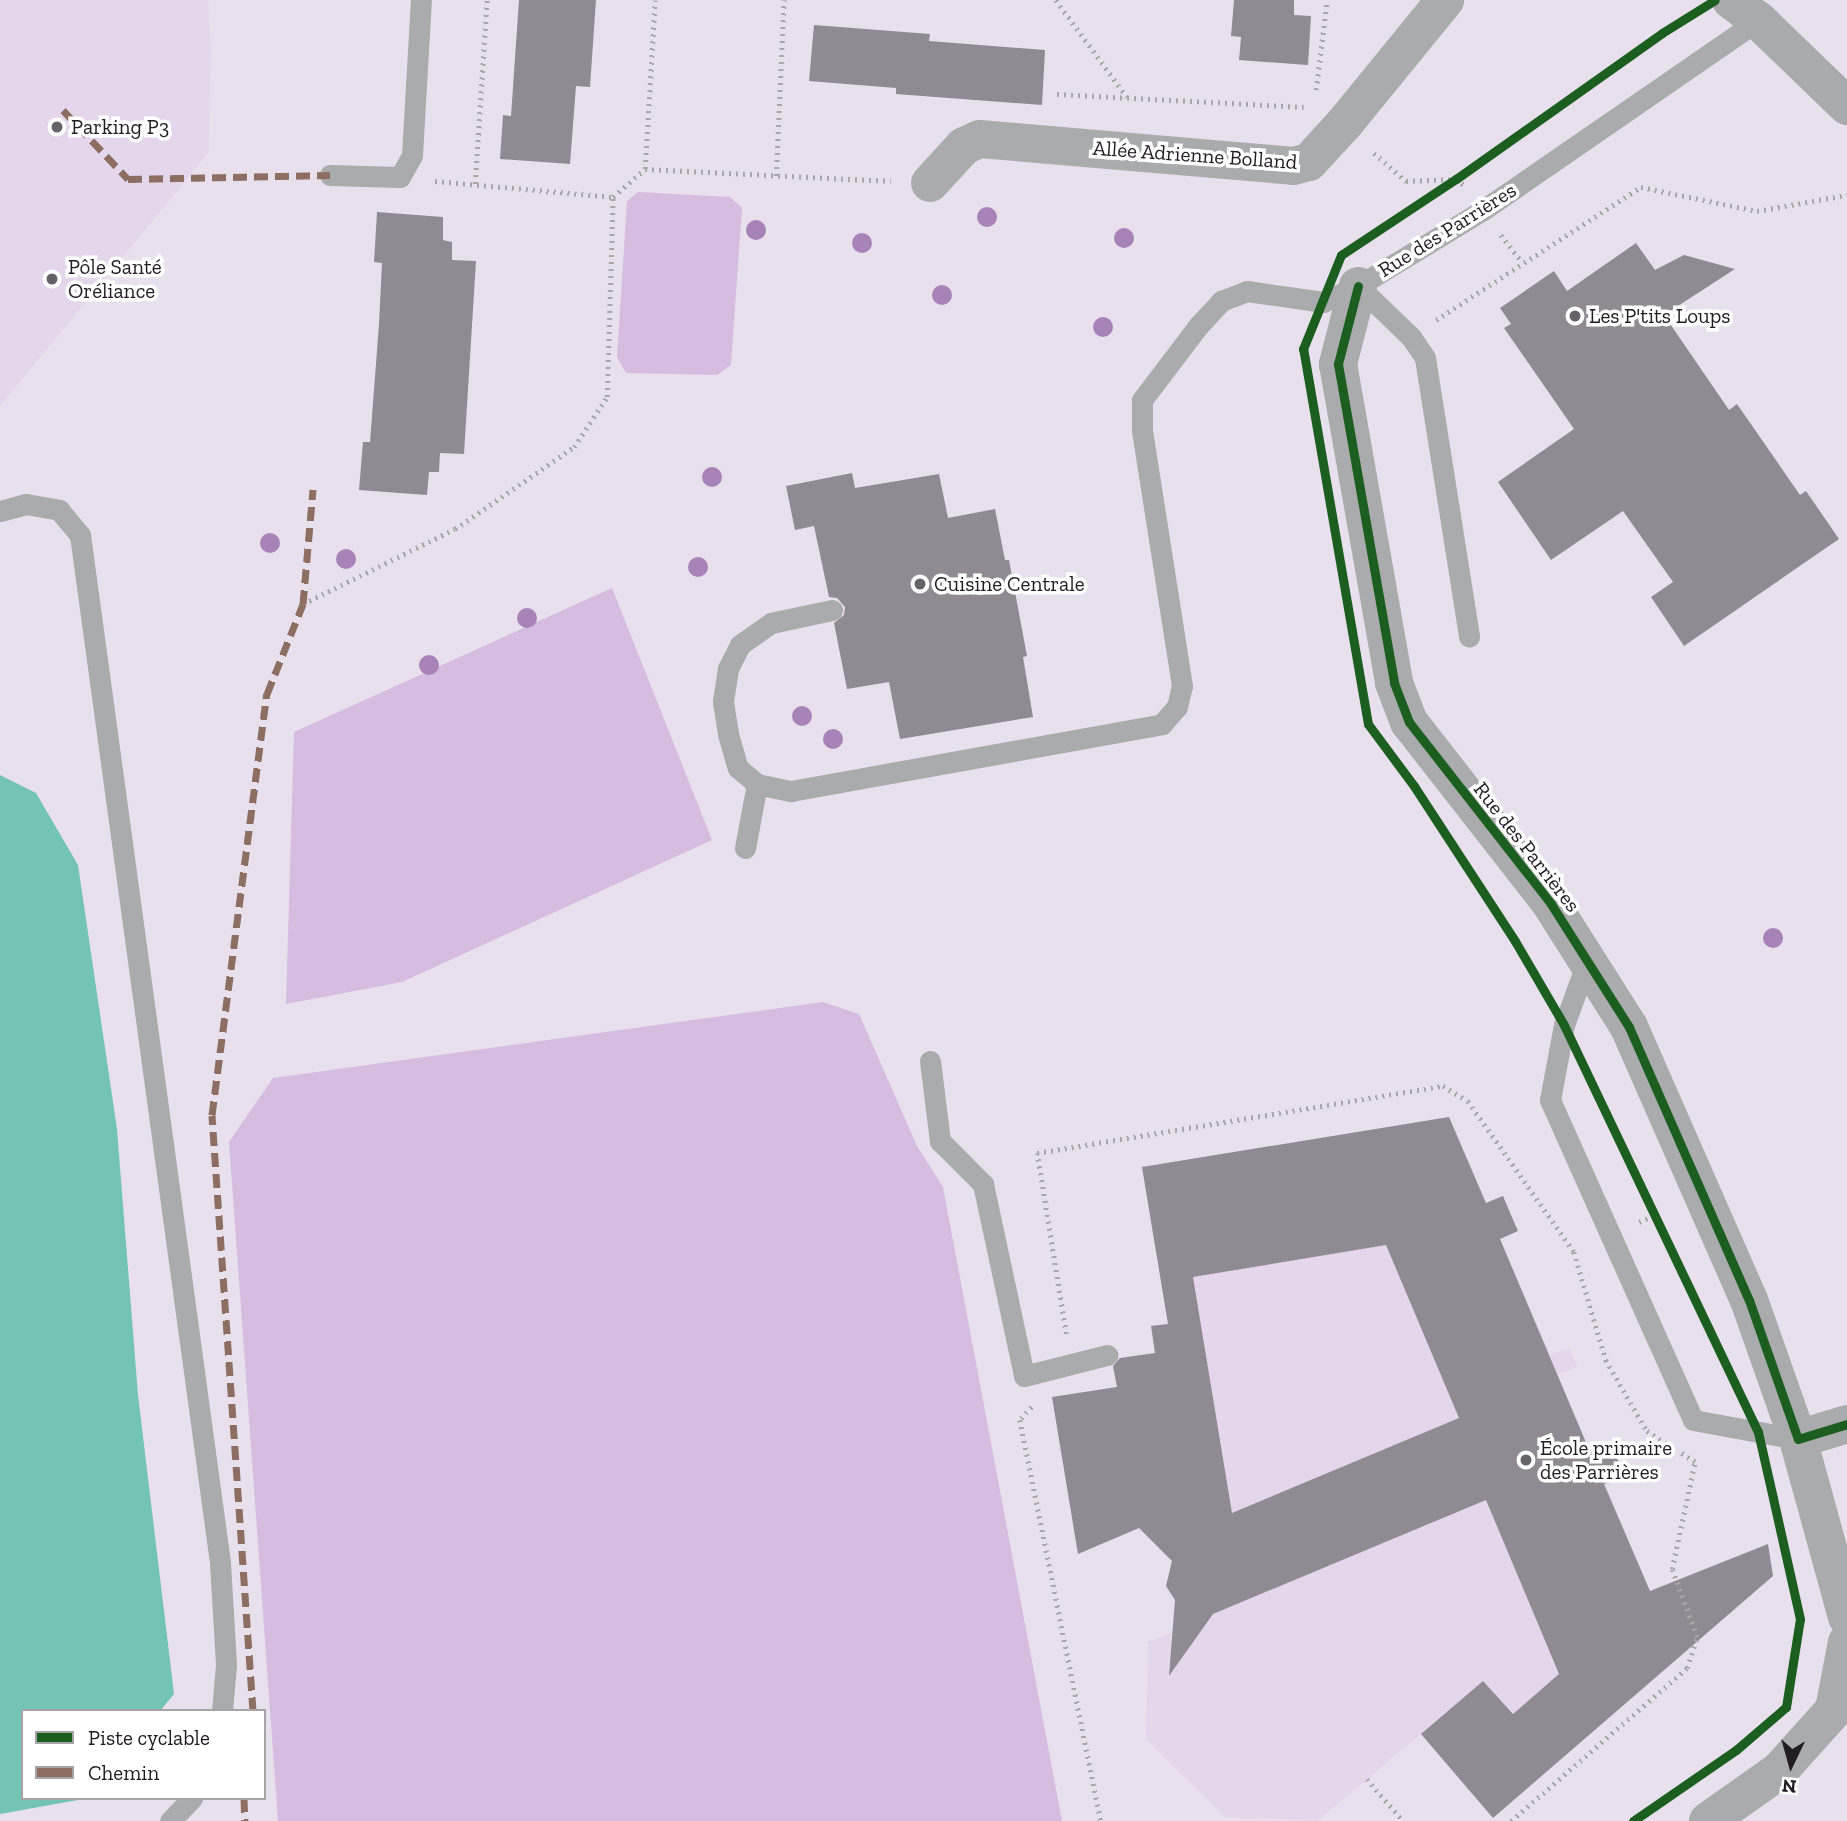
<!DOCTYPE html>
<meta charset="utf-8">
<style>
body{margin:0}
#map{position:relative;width:1847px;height:1821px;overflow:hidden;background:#e8e0ec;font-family:"Zilla Slab",serif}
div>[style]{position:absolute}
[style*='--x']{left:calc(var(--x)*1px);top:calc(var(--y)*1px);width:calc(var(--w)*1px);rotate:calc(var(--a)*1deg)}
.built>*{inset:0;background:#e5d7eb}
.green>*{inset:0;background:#d5bce0}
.water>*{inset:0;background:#73c4b2}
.building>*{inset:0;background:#908b93}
.path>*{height:4.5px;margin-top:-2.25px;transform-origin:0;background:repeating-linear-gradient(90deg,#a8a8ab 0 2px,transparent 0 7px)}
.service>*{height:21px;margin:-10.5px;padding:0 10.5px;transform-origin:10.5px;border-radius:10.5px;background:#a9abac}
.minor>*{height:38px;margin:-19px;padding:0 19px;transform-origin:19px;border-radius:19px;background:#a9abac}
.secondary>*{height:38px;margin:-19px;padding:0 19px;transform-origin:19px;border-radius:19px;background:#a9aaac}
.quiet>*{height:7px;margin-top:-3.5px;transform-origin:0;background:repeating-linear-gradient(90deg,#8d6e63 0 14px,transparent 0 21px)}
.cycleway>*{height:9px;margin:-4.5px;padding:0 4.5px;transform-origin:4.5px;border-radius:4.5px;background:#1b5e20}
.trees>*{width:20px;height:20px;margin:-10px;border-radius:50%;background:#a883b7}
.dots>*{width:19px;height:19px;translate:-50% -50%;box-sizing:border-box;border:4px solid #fff;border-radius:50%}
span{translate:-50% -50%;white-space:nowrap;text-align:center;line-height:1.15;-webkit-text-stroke:7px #fff;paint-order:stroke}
.poi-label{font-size:21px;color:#211c24}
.left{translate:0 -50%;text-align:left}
.street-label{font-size:21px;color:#211c24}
.legend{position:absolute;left:21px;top:1709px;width:245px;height:91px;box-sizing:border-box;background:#fff;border:2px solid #a6a4a7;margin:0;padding:9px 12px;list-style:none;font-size:21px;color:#211c24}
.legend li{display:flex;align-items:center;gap:14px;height:35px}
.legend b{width:35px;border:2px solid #a6a4a7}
.north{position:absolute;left:1756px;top:1730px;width:70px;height:70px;-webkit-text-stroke:5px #fff;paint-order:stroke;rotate:185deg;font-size:19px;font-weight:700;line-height:28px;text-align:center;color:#211c24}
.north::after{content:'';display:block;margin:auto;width:24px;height:32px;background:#211c24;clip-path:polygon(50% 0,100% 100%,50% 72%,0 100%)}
</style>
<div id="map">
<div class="built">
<i style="clip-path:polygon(0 0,208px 0,211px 50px,209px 152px,0 406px)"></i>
<i style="clip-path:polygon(1449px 1117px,1485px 1203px,1503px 1196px,1511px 1215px,1518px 1231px,1500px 1239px,1550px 1355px,1570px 1348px,1574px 1359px,1578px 1367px,1558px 1375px,1590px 1451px,1610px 1443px,1625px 1476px,1605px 1485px,1678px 1658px,1493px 1818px,1421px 1734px,1317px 1821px,1225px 1817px,1146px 1739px,1148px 1642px,1175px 1631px,1175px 1600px,1166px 1586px,1172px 1561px,1159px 1549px,1163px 1529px,1159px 1519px,1078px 1554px,1052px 1397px,1116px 1387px,1112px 1360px,1155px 1353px,1151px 1326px,1168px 1323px,1142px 1167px)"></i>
</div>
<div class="green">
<i style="clip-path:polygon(638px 192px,730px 197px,742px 208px,731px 365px,717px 375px,626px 373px,617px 357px,627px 201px)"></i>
<i style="clip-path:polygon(612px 588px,712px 840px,402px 982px,286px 1004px,294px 732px)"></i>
<i style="clip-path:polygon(823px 1002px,859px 1014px,917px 1146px,943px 1187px,1062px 1821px,278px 1821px,229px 1142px,273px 1078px)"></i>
</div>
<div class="water">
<i style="clip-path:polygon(0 775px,36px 793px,78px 865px,117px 1129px,138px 1395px,174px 1694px,160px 1711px,23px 1711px,23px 1798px,89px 1798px,0 1814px)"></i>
</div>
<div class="building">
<i style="clip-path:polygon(519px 0,596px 0,590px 87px,576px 86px,570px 164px,500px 159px,503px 115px,511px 116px)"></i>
<i style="clip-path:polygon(1234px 0,1294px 0,1294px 15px,1311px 16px,1308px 65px,1239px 60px,1241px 37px,1231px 36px)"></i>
<i style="clip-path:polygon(814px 25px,930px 34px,929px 41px,1045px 50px,1042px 105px,896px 94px,896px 88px,809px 81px)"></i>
<i style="clip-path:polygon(377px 212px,443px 217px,443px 240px,452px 242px,452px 260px,476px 261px,464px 454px,440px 453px,439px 472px,429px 472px,427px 495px,359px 490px,363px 442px,370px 442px,379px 324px,382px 263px,374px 262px)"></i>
<i style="clip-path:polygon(1636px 243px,1655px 270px,1684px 255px,1735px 269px,1664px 315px,1729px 410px,1737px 404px,1800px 495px,1806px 491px,1839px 539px,1684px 646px,1651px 597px,1673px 582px,1623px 511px,1551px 560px,1498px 482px,1574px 429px,1504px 328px,1511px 324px,1500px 308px,1554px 271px,1567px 291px)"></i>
<i style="clip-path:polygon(852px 473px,855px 488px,939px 474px,948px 518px,995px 509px,1005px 560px,1009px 560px,1027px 656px,1023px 657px,1033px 717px,900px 739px,889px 682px,847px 689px,834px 623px,844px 615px,845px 607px,837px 598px,829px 597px,814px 526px,795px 530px,786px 486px)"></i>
<i style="clip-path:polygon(evenodd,1449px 1117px,1486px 1203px,1503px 1196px,1511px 1215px,1518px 1231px,1500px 1239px,1590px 1452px,1610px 1443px,1625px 1476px,1604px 1484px,1650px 1591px,1768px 1544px,1773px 1576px,1493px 1818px,1421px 1734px,1483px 1681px,1513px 1714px,1559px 1674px,1486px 1500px,1213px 1614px,1169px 1676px,1175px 1600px,1166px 1586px,1172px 1561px,1139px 1528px,1078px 1554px,1052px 1397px,1117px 1387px,1113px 1366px,1120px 1358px,1155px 1353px,1151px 1326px,1168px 1324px,1142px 1167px,1449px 1117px,1386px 1245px,1459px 1418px,1232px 1513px,1193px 1277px,1386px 1245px)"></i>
</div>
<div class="path">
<i style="--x:1056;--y:0;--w:120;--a:53.8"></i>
<i style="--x:1316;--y:90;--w:91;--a:-83"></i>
<i style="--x:1057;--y:94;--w:247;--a:3"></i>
<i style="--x:1374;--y:153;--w:43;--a:41.2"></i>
<i style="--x:1406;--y:181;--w:50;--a:-2.3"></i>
<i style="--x:1456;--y:179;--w:10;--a:37"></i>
<i style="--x:645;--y:169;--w:169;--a:-86.6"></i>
<i style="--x:776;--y:176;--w:176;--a:-87.4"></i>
<i style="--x:435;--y:181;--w:179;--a:5.1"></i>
<i style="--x:613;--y:197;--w:43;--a:-41.2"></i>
<i style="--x:645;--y:169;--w:246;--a:2.8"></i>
<i style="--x:475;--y:184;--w:184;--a:-86.3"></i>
<i style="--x:1501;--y:235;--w:34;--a:52"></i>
<i style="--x:1436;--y:320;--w:244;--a:-33"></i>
<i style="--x:1641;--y:187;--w:118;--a:11.7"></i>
<i style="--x:1757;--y:211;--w:91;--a:-10.1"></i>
<i style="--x:303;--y:604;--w:169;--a:-26.3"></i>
<i style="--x:455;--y:529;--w:145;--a:-34.6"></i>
<i style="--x:574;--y:447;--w:60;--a:-56.6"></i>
<i style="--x:607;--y:397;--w:200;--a:-88.3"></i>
<i style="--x:1639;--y:1222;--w:17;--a:-25"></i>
<i style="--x:1066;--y:1334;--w:183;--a:-99.1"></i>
<i style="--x:1037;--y:1153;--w:411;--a:-9.4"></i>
<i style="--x:1443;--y:1086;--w:29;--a:31"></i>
<i style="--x:1468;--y:1101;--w:184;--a:54.9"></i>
<i style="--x:1574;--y:1252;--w:113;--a:73.5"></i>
<i style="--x:1606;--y:1360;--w:82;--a:60"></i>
<i style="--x:1647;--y:1431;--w:27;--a:33"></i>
<i style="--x:1032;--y:1407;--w:18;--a:133"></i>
<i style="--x:1020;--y:1420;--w:409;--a:78.6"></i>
<i style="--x:1367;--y:1779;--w:55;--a:49.4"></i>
<i style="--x:1511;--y:1821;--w:233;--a:-41"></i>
<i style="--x:1687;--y:1668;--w:33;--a:-72"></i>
<i style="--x:1697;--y:1637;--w:72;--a:-110.2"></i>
<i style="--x:1672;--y:1569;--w:109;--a:-77.9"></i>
<i style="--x:1695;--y:1462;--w:17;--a:-147"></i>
</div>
<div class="service">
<i style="--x:330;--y:175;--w:70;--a:1.6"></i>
<i style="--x:400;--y:177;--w:25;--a:-61"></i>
<i style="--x:412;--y:155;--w:155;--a:-86.7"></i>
<i style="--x:1358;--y:286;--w:74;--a:43.9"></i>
<i style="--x:1411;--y:337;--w:25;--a:56"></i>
<i style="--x:1425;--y:358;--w:282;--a:81"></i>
<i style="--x:0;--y:511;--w:27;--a:-15"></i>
<i style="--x:26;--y:504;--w:34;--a:10"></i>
<i style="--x:59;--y:510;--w:33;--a:50"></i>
<i style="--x:80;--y:535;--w:1037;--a:82.24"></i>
<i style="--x:220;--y:1563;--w:102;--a:86.6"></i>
<i style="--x:226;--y:1665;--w:46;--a:95"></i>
<i style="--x:832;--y:610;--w:62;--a:168"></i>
<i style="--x:771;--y:623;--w:38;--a:145"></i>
<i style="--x:740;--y:645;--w:27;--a:117"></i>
<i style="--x:728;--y:669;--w:33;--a:99"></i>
<i style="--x:723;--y:702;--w:32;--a:81"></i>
<i style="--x:728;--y:734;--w:35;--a:74"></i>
<i style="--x:738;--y:768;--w:25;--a:40"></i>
<i style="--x:757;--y:784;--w:35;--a:12"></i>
<i style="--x:791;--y:791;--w:377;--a:-10.2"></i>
<i style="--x:1162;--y:724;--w:23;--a:-49"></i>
<i style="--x:1177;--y:707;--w:22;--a:-77"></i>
<i style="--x:1182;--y:686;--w:259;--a:-98.9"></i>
<i style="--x:1142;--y:430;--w:30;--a:-90"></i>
<i style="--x:1142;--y:400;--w:94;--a:-52.8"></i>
<i style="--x:1199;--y:325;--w:33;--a:-47"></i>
<i style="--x:1221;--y:301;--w:28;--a:-21"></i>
<i style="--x:1247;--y:291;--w:77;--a:8.2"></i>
<i style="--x:1323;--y:302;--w:38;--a:-25"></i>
<i style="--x:1358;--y:286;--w:146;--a:-31.3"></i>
<i style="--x:1483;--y:210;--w:334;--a:-34.6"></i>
<i style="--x:745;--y:848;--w:65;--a:-79.4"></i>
<i style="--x:1588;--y:959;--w:70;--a:110"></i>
<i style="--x:1564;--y:1025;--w:76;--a:100.6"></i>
<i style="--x:1550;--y:1100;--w:350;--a:65.9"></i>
<i style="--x:1693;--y:1420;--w:107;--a:10.3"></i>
<i style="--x:930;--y:1061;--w:81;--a:82.9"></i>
<i style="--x:940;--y:1141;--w:61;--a:45"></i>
<i style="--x:983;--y:1184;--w:196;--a:77.9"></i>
<i style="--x:1024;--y:1376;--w:86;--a:-14.2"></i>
<i style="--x:170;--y:1821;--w:32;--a:-46"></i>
</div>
<div class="minor">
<i style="--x:930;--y:183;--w:50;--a:-47.4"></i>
<i style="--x:964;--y:146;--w:17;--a:-24"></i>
<i style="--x:980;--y:139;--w:314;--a:4.9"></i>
<i style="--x:1293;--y:166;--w:16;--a:-14"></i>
<i style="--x:1309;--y:162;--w:52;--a:-47.4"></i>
<i style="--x:1344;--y:124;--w:160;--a:-50.8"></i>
<i style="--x:1358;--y:286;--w:81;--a:104.4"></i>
<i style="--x:1338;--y:364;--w:324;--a:80"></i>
<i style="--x:1394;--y:683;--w:42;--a:69"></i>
<i style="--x:1409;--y:722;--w:231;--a:52"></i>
<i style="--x:1551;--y:904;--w:146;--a:57.6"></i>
<i style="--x:1629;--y:1027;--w:298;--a:66.3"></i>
<i style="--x:1749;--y:1300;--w:147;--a:70.6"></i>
<i style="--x:1798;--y:1439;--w:51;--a:-17"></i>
<i style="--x:1798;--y:1439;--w:185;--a:74.6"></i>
<i style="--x:1708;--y:1821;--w:87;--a:-35.2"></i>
<i style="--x:1779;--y:1771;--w:82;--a:-48"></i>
<i style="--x:1834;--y:1710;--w:69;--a:-79.2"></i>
</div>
<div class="secondary">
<i style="--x:1731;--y:0;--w:34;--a:37"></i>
<i style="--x:1758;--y:20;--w:124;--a:44"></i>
</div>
<div class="quiet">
<i style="--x:63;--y:110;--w:95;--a:46.7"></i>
<i style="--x:128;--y:179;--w:202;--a:-1.1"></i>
<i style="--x:253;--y:1711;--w:597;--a:-93.94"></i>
<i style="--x:212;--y:1115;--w:425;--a:-82.6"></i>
<i style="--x:267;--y:694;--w:97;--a:-68.2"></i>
<i style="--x:303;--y:604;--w:115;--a:-85"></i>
<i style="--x:244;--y:1798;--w:23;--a:88"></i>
</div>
<div class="cycleway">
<i style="--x:1358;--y:286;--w:81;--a:104.4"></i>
<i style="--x:1338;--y:364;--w:324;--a:80"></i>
<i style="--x:1394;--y:683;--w:42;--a:69"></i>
<i style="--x:1409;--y:722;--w:231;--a:52"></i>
<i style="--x:1551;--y:904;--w:146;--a:57.6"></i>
<i style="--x:1629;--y:1027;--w:298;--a:66.3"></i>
<i style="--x:1749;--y:1300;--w:147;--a:70.6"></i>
<i style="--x:1798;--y:1439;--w:51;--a:-17"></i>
<i style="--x:1633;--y:1821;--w:125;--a:-34.6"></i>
<i style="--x:1736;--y:1750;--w:66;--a:-40.7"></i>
<i style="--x:1786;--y:1707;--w:89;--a:-81"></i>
<i style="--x:1800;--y:1619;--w:124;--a:-102.6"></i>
<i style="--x:1773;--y:1498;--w:68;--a:-102.8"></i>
<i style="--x:1758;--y:1432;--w:451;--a:-115.5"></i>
<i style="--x:1564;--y:1025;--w:97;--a:-120.3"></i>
<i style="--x:1515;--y:941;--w:185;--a:-123.1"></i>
<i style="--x:1414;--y:786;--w:77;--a:-126.6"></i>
<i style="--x:1368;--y:724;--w:381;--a:-99.8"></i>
<i style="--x:1303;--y:349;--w:101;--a:-68"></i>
<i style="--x:1341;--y:255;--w:138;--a:-33.5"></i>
<i style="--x:1456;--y:179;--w:252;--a:-35.3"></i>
<i style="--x:1662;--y:33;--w:62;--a:-31.9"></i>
</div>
<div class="trees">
<i style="left:987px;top:217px"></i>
<i style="left:756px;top:230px"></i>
<i style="left:1124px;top:238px"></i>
<i style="left:862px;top:243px"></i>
<i style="left:942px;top:295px"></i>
<i style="left:1103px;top:327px"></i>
<i style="left:712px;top:477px"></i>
<i style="left:270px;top:543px"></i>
<i style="left:346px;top:559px"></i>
<i style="left:698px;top:567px"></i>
<i style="left:527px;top:618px"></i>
<i style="left:429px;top:665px"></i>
<i style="left:802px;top:716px"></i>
<i style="left:833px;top:739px"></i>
<i style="left:1773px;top:938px"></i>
</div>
<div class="dots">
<i style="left:57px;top:127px;background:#67616a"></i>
<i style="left:52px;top:279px;background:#67616a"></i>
<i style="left:1575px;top:316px;background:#67616a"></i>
<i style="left:920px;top:584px;background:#67616a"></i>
<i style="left:1526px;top:1460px;background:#67616a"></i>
</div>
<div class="poi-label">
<span class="left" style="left:71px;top:127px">Parking P3</span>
<span class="left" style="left:68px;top:279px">Pôle Santé<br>Oréliance</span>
<span class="left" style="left:1589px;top:316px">Les P'tits Loups</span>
<span class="left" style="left:934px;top:584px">Cuisine Centrale</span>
<span class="left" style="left:1540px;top:1460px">École primaire<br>des Parrières</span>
</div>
<div class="street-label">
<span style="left:1195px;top:155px;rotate:4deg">Allée Adrienne Bolland</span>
<span style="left:1447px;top:230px;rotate:-32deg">Rue des Parrières</span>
<span style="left:1527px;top:847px;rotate:52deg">Rue des Parrières</span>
</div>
<ul class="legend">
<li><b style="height:9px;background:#1b5e20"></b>Piste cyclable</li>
<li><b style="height:9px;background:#8d6e63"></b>Chemin</li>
</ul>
<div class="north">N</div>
</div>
